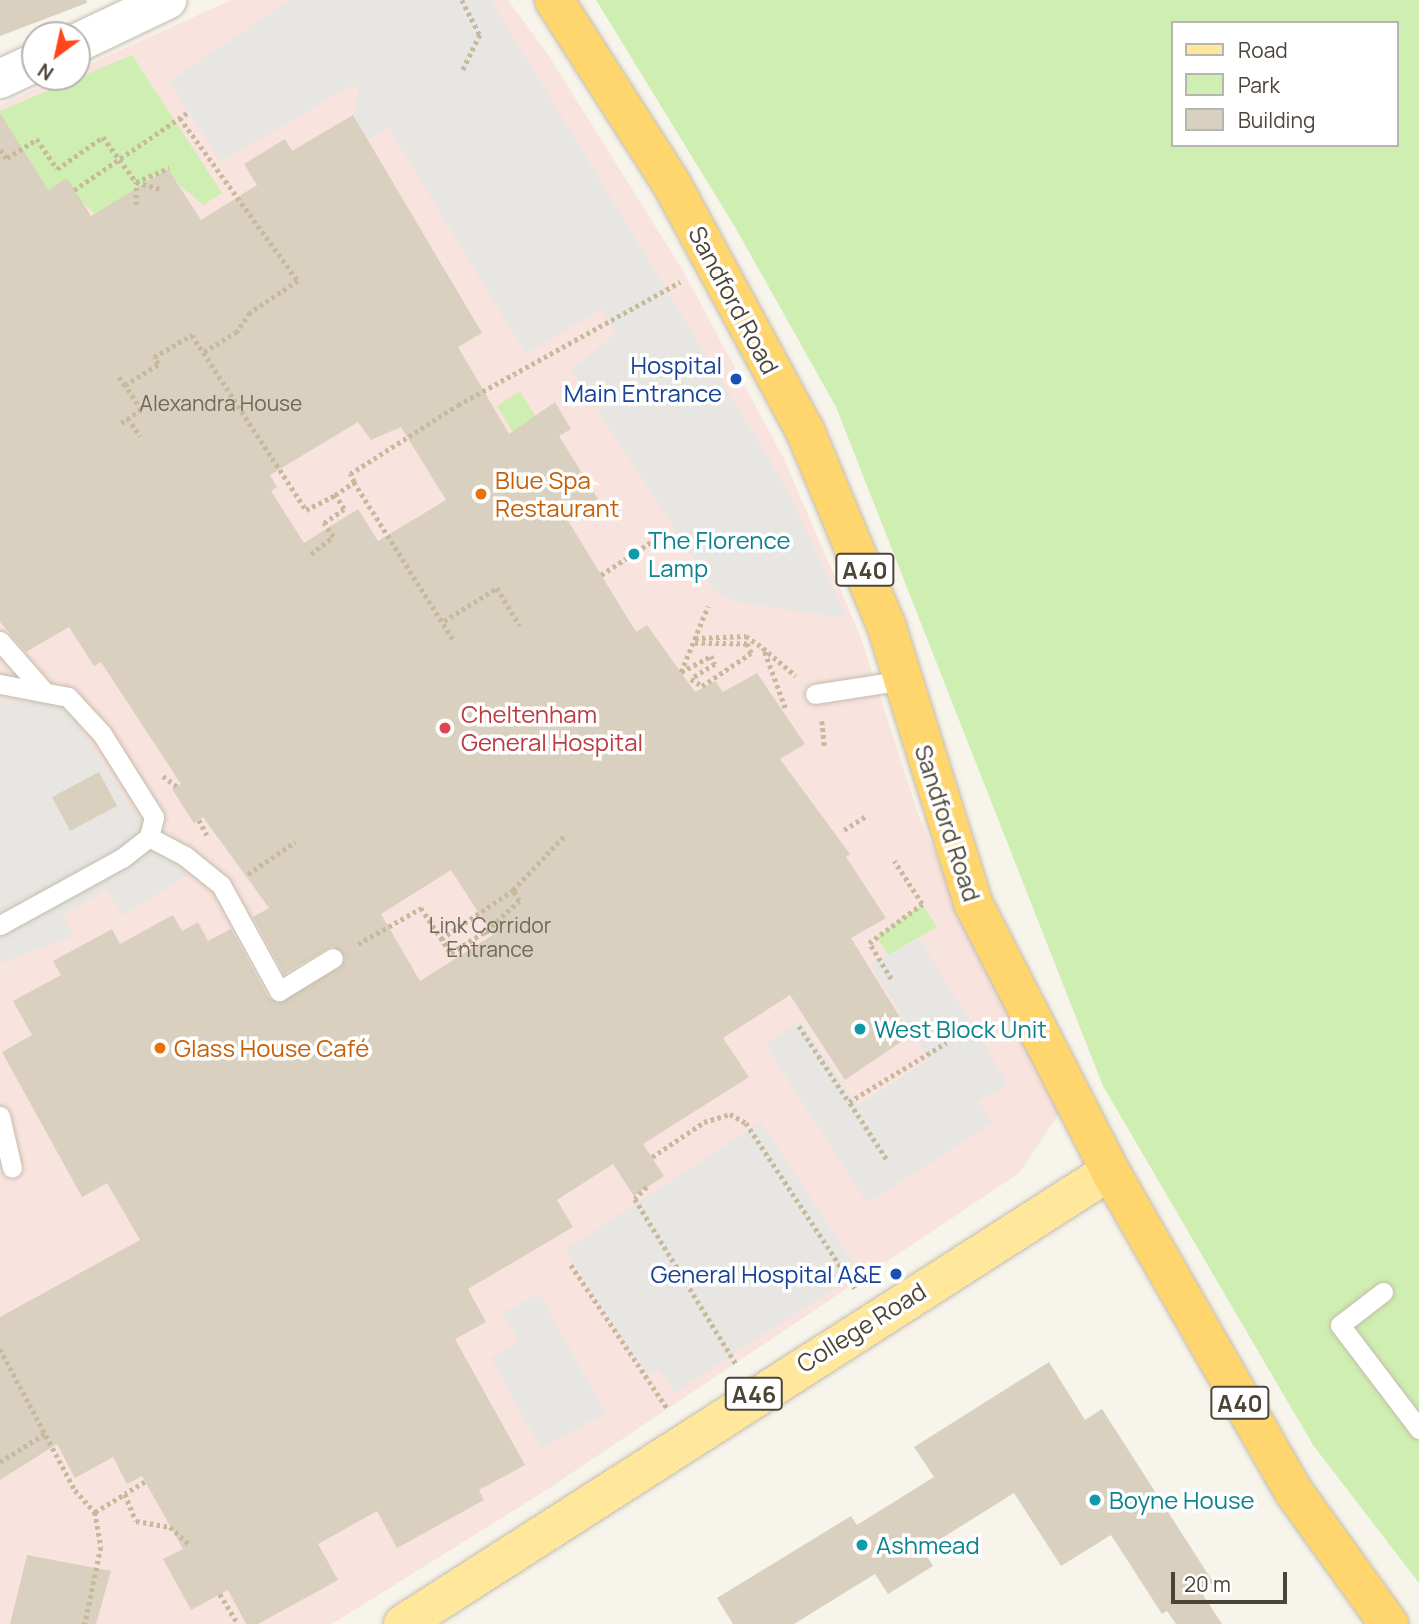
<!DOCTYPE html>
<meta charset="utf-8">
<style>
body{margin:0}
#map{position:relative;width:1419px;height:1624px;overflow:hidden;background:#f7f4eb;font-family:Manrope,sans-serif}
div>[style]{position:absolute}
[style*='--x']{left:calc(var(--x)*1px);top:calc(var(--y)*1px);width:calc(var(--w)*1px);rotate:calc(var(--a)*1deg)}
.medical>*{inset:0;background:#f8e3de}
.green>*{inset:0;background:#cfeeb1}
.parking>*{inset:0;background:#e8e6e2}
.building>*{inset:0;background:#dad0bf}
.path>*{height:4.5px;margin-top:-2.25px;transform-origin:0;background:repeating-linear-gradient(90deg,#c7b99c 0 3.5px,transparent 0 7px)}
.roads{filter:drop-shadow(0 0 2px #c3bcac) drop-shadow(0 0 2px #c3bcac)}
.lane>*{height:19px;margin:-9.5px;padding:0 9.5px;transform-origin:9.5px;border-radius:9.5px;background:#fff}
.street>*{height:38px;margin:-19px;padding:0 19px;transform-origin:19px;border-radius:19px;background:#fff}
.primary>*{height:38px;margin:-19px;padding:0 19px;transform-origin:19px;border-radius:19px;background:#ffe79c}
.highway>*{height:38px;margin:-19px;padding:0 19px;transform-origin:19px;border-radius:19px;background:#ffd56e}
.dots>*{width:19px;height:19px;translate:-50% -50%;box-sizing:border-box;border:4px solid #fff;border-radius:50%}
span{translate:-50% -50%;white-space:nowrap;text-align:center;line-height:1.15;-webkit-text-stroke:7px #fff;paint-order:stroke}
.number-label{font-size:21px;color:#706859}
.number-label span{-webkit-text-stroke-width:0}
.shield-label span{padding:2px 5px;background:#fff;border:2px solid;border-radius:5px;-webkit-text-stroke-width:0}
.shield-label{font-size:23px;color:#4c4537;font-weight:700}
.street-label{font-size:24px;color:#4c4537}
.transit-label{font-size:24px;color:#164399}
.right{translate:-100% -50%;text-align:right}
.food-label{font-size:24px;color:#c56008}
.left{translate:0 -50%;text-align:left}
.culture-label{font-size:24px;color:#0d838f}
.health-label{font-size:24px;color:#be3a42}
.legend{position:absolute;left:1171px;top:21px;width:228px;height:126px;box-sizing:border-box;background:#fff;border:2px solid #b7b5af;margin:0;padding:9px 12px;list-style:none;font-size:21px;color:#4c4537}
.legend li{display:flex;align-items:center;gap:14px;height:35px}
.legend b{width:35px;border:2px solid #b7b5af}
.north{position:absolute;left:21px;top:21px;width:70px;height:70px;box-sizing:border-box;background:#fff;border:2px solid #b7b5af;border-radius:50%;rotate:213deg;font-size:19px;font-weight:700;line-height:28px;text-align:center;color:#4c4537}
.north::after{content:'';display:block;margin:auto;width:24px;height:32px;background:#ff471a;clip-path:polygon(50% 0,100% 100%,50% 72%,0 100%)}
.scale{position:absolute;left:1171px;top:1572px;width:116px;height:32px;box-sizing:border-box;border:4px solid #4c4537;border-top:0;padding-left:9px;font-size:21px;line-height:24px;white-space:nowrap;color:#4c4537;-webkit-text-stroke:5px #fff;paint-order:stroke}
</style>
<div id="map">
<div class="medical">
<i style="clip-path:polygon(231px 0,508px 0,547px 53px,682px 269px,783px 457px,860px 635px,920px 820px,1059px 1114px,1019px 1173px,548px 1489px,332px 1624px,0 1624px,0 105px,62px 77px,77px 77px,77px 70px)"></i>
</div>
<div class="green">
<i style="clip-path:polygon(evenodd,596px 0,1419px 0,1419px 1583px,1313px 1445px,1103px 1086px,836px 407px,735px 227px,596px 0,1172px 23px,1396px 23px,1396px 145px,1172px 145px,1172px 23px)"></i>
<i style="clip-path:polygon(132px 55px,222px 193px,203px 205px,175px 181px,106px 224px,82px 202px,48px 190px,0 130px,0 111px)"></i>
<i style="clip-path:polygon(520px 391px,549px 438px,525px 451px,497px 406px)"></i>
<i style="clip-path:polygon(922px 904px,937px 927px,888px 955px,877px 937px)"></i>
</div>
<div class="parking">
<i style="clip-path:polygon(290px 0,491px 0,788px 491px,847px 618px,745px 604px,717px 594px,571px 369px,616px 334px,601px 309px,526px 354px,388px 127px,368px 140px,353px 115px,359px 92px,354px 84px,221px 162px,169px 81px)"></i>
<i style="clip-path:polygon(62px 699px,124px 798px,188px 874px,123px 916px,107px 890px,63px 915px,73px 936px,0 963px,0 702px)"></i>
<i style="clip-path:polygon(920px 939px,1008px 1084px,978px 1101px,993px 1123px,867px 1203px,765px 1044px,800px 1020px,858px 1105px,929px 1060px,870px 964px)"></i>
<i style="clip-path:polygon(761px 1122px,859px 1272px,675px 1393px,659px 1368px,649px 1375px,633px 1357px,566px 1249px)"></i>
<i style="clip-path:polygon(539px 1293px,605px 1413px,541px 1449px,491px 1358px,519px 1342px,503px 1313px)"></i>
</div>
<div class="building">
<i style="clip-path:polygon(0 0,86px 0,87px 3px,0 36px)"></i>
<i style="clip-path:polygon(evenodd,0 113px,48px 190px,67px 178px,91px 216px,168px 169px,201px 220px,257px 185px,244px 164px,285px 139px,292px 151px,353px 115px,482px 333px,458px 347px,509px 434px,555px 402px,571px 429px,559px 436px,598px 499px,567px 519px,636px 632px,647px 625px,695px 692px,715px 681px,723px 692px,757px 673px,805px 744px,780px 759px,850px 854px,846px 857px,886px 918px,851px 938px,911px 1035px,845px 1080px,790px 995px,723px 1038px,749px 1077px,643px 1144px,664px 1176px,634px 1196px,613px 1164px,557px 1200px,573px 1227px,468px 1289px,486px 1322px,455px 1339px,525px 1465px,479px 1490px,484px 1500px,397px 1548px,377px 1511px,318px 1544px,338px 1580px,258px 1624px,246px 1624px,228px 1590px,191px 1610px,163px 1559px,183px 1549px,142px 1476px,127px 1484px,113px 1457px,75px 1478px,57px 1444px,0 1480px,0 1317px,140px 1240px,107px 1183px,82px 1197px,2px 1052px,32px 1035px,13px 1001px,61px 975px,53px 961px,112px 929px,120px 944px,173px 915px,182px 931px,198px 922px,208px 941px,231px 929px,268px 997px,278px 1003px,339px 968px,345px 958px,332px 946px,284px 974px,253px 917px,269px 908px,203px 817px,194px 823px,172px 789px,181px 784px,101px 662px,94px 666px,69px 627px,26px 652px,0 622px,0 113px,358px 422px,371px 440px,401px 427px,446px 500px,378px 541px,358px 509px,304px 543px,271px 491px,277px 487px,270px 475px,358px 422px,0 113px,451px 870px,493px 935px,420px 981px,381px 914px,451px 870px)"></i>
<i style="clip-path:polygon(99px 772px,117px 806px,70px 831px,52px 797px)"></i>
<i style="clip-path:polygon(1049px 1362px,1085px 1420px,1102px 1409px,1213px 1582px,1200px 1590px,1222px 1624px,1176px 1624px,1167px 1611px,1162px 1614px,1111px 1535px,1061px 1566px,1014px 1493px,923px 1550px,933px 1566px,888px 1594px,875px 1574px,794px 1624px,733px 1624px,717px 1598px,851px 1516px,857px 1525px,934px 1477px,914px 1447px)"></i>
<i style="clip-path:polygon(27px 1555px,111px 1571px,96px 1624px,10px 1624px)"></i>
</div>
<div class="path">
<i style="--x:462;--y:0;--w:39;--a:63"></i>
<i style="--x:480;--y:35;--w:39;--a:116"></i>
<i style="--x:180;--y:118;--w:201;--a:54.1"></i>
<i style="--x:298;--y:281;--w:58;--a:146.3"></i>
<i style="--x:250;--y:313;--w:23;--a:124"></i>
<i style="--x:237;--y:332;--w:39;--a:148"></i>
<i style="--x:0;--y:150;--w:11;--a:49"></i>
<i style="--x:7;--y:158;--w:36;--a:-32"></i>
<i style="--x:37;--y:139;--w:36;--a:56"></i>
<i style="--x:57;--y:169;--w:56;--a:-34.8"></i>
<i style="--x:103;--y:137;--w:56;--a:53.7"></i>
<i style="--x:136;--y:182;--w:36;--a:-23"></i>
<i style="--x:74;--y:190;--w:137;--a:-34.3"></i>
<i style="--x:136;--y:205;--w:23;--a:-90"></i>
<i style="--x:136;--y:182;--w:26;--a:16"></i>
<i style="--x:119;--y:377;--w:10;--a:53"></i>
<i style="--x:128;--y:418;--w:22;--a:56"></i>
<i style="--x:121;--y:423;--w:24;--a:-33"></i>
<i style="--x:141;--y:410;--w:30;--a:-123"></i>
<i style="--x:125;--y:385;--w:39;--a:-32"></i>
<i style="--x:158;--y:364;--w:8;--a:-120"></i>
<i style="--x:154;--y:357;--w:44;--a:-30.1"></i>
<i style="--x:192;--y:335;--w:209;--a:56.9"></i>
<i style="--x:306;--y:510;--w:33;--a:-27"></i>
<i style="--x:354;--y:482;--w:188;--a:57.8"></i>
<i style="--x:311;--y:554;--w:28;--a:-38"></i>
<i style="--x:333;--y:537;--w:17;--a:-123"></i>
<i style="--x:324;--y:523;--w:24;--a:-35"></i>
<i style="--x:344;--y:509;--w:17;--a:-123"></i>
<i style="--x:335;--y:495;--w:23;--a:-34"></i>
<i style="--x:354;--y:482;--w:9;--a:-117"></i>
<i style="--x:350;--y:474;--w:128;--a:-32.6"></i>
<i style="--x:458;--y:405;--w:254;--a:-29"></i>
<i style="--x:601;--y:575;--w:64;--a:-33.4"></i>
<i style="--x:444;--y:621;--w:62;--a:-31.9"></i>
<i style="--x:497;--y:588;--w:44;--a:58.8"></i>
<i style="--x:695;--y:638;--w:51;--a:-2.2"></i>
<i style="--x:746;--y:636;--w:21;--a:35"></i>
<i style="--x:681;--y:672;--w:34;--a:-28"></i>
<i style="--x:711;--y:656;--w:9;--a:63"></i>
<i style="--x:715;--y:664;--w:28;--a:148"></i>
<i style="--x:691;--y:679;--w:13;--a:32"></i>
<i style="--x:702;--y:686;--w:59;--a:-34"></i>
<i style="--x:751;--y:653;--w:10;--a:-114"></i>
<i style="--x:747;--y:644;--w:54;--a:-178.9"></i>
<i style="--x:681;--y:672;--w:71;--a:-67.8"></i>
<i style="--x:785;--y:708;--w:64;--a:-110.1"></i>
<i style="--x:763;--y:648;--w:43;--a:40.3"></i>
<i style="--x:822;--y:721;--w:27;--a:84"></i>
<i style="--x:163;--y:776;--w:17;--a:36"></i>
<i style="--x:199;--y:820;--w:17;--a:62"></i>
<i style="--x:844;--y:830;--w:25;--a:-32"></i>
<i style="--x:248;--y:874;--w:57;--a:-34.2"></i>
<i style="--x:486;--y:931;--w:45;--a:-42.3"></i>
<i style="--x:519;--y:901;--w:13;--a:-119"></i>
<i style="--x:513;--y:890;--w:77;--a:-46.6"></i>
<i style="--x:441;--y:939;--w:87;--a:-34.2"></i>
<i style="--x:358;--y:944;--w:73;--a:-29.7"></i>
<i style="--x:421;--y:908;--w:54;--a:56.3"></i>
<i style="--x:451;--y:953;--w:41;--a:-32.2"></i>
<i style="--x:486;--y:931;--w:7;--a:56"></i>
<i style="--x:891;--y:979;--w:42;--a:-121.4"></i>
<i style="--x:869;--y:943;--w:66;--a:-36.3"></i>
<i style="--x:922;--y:904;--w:51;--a:-123.1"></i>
<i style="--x:799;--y:1026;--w:91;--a:56.7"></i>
<i style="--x:652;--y:1157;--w:63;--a:-33.9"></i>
<i style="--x:704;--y:1122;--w:27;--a:-17"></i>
<i style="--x:730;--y:1114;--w:18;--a:29"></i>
<i style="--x:746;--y:1123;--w:198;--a:56.6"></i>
<i style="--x:886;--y:1159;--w:68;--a:-123"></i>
<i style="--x:849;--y:1102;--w:114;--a:-31.3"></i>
<i style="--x:647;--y:1187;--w:17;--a:135"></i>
<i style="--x:635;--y:1199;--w:193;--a:58.5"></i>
<i style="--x:571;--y:1265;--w:172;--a:56.1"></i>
<i style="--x:0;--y:1349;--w:160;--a:62"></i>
<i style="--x:75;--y:1490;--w:30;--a:48"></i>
<i style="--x:95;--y:1512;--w:36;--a:80"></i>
<i style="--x:101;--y:1547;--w:79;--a:101.7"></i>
<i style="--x:0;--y:1462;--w:54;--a:-32.2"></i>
<i style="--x:145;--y:1482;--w:23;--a:149"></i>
<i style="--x:125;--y:1494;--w:29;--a:68"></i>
<i style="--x:136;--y:1521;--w:35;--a:10"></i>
<i style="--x:170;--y:1527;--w:27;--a:42"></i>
<i style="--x:95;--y:1512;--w:35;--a:-31"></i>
<i style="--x:220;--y:1594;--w:35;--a:59"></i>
</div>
<div class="roads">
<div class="lane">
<i style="--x:0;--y:641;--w:64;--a:48.8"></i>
<i style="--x:0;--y:684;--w:69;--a:10.8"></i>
<i style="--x:68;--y:697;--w:50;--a:47.4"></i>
<i style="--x:102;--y:734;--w:98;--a:57.9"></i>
<i style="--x:154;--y:817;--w:21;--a:104"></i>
<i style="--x:149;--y:837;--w:34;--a:142"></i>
<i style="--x:122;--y:858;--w:139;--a:151.2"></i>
<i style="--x:815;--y:694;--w:90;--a:-8.9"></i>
<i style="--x:149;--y:837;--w:41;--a:27.8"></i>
<i style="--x:185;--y:856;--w:46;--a:38.9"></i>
<i style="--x:221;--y:885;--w:121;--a:61.3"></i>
<i style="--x:279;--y:991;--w:63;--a:-31.4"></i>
<i style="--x:0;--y:1116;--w:53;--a:77"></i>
<i style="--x:1383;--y:1292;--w:54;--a:142.5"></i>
<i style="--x:1340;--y:1325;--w:131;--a:52.8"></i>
</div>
<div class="street">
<i style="--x:77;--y:43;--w:100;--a:-25.5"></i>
<i style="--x:0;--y:79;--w:38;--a:-25"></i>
</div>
<div class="primary">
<i style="--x:403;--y:1624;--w:840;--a:-32.65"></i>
</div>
<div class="highway">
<i style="--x:554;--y:0;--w:217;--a:57.4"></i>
<i style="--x:671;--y:183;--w:284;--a:61.6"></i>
<i style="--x:806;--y:433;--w:211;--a:67.4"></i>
<i style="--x:887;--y:628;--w:288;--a:72.6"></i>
<i style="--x:973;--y:903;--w:301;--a:62.9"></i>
<i style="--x:1110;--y:1171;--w:370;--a:60.2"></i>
<i style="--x:1294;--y:1492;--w:163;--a:54.3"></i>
</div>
</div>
<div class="dots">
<i style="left:736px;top:379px;background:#1a4fb4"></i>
<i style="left:481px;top:494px;background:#e8710a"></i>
<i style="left:634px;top:554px;background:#0f9aa8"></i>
<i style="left:445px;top:728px;background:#e0444e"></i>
<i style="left:860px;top:1029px;background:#0f9aa8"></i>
<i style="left:160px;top:1048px;background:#e8710a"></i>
<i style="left:896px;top:1274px;background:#1a4fb4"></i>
<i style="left:1095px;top:1500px;background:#0f9aa8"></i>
<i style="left:862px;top:1545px;background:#0f9aa8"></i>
</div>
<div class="number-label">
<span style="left:221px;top:403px">Alexandra House</span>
<span style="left:490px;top:937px">Link Corridor<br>Entrance</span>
</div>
<div class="shield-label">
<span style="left:865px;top:570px">A40</span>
<span style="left:754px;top:1394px">A46</span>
<span style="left:1240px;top:1403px">A40</span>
</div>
<div class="street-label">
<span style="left:734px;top:300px;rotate:62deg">Sandford Road</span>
<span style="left:948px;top:823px;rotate:72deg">Sandford Road</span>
<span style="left:861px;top:1327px;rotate:-32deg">College Road</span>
</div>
<div class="transit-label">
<span class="right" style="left:722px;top:379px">Hospital<br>Main Entrance</span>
<span class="right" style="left:882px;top:1274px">General Hospital A&amp;E</span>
</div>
<div class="food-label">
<span class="left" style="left:495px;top:494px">Blue Spa<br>Restaurant</span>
<span class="left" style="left:174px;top:1048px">Glass House Café</span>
</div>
<div class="culture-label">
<span class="left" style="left:648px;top:554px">The Florence<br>Lamp</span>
<span class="left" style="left:874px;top:1029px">West Block Unit</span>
<span class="left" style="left:1109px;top:1500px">Boyne House</span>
<span class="left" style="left:876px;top:1545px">Ashmead</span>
</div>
<div class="health-label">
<span class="left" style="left:461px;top:728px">Cheltenham<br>General Hospital</span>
</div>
<ul class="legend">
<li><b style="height:9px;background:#ffe79c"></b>Road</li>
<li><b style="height:19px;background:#cfeeb1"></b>Park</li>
<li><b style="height:19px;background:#dad0bf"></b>Building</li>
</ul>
<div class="north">N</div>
<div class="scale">20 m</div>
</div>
